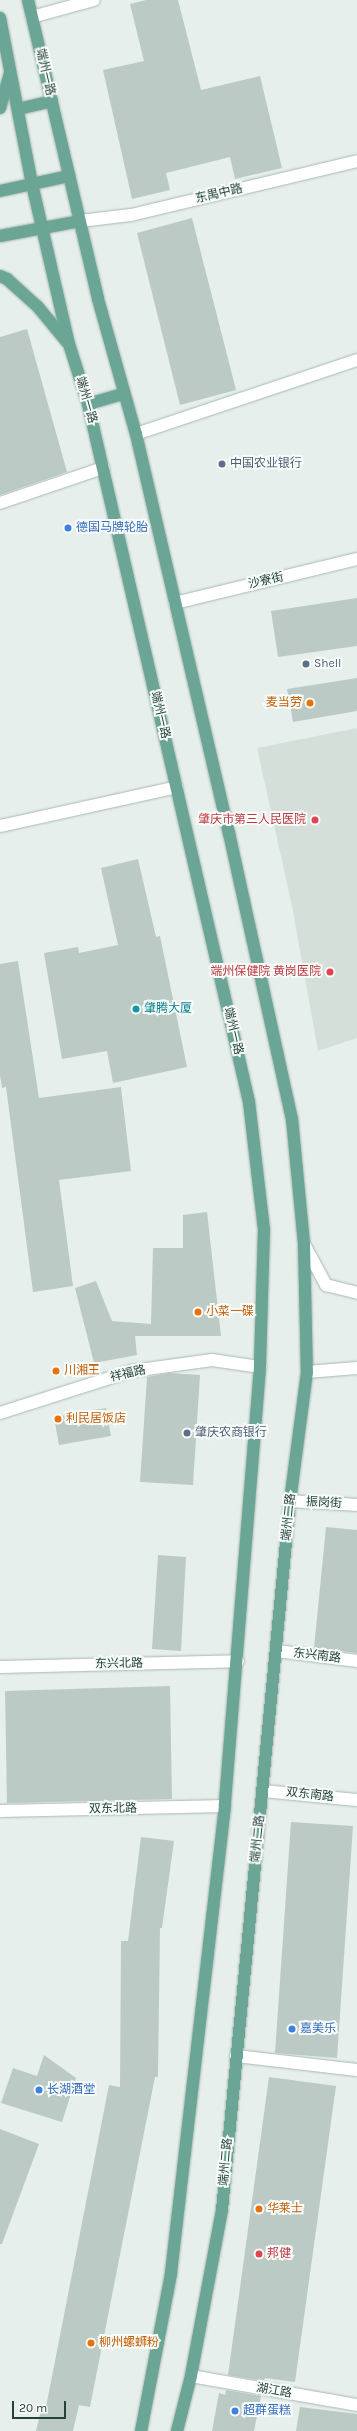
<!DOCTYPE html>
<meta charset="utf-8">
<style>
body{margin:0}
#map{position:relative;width:357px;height:2431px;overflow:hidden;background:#e6efeb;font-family:Karla,"Noto Sans SC",sans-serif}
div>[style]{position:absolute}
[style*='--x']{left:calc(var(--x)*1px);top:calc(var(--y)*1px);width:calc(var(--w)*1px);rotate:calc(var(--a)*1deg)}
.built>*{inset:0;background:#d4dfda}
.building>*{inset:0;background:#bbcac4}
.roads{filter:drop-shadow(0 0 1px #a8b8b2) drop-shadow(0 0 1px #a8b8b2)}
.minor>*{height:12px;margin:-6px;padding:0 6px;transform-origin:6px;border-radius:6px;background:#fff}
.major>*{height:12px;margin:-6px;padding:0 6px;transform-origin:6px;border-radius:6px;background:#6aa596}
.dots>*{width:11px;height:11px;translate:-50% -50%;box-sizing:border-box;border:2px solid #f7fbf9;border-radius:50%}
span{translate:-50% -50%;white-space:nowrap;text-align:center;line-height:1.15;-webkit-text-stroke:4px #f7fbf9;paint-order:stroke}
.street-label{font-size:12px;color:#24423a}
.service-label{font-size:12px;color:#4e5e75}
.left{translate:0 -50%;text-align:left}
.shop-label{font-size:12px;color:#366cbe}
.food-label{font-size:12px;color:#c56008}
.right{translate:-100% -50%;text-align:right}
.health-label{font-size:12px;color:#be3a42}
.culture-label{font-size:12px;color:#0d838f}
.scale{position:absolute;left:12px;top:2401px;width:54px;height:18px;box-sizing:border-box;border:2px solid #24423a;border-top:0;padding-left:5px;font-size:12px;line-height:14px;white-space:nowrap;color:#24423a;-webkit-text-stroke:3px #f7fbf9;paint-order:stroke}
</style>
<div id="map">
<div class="built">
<i style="clip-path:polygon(357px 728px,357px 1038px,318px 1051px,292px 906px,257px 748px)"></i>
</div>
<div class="building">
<i style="clip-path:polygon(146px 0,178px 0,201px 90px,260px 76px,282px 168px,235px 179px,230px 157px,166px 173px,170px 190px,132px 199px,103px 70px,144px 61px,130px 4px)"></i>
<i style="clip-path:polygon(192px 218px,236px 390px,180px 405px,137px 233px)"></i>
<i style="clip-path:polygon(27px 329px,67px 472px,0 495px,0 337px)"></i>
<i style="clip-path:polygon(357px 598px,357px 646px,278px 657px,271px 611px)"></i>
<i style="clip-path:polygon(357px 678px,357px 711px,293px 722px,287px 689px)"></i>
<i style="clip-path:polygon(138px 859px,156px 937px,160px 936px,187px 1067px,113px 1083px,107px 1051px,62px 1059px,44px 953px,78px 947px,79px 953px,118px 945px,101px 868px)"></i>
<i style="clip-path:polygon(18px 961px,39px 1098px,121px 1087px,131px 1171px,59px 1180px,73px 1286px,33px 1292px,6px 1087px,2px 1088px,0 1075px,0 964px)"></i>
<i style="clip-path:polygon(207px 1212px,221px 1336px,135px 1336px,137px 1355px,94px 1363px,75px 1288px,96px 1281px,112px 1321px,151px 1324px,153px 1248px,183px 1248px,183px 1215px)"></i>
<i style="clip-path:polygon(169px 1373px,200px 1375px,193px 1485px,140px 1482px,147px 1377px)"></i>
<i style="clip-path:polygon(106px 1408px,111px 1436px,59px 1445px,54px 1417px)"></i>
<i style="clip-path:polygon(326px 1527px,357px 1530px,357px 1653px,314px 1648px)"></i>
<i style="clip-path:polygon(158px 1555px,186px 1557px,181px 1651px,152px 1649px)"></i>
<i style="clip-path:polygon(170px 1686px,172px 1799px,7px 1803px,5px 1691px)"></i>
<i style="clip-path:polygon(291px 1822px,353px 1826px,337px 2058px,275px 2053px)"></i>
<i style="clip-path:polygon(141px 1837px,174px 1841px,162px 1928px,160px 1928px,158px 2077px,155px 2077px,90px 2407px,79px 2405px,73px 2431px,36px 2431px,42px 2406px,46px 2407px,109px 2085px,120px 2087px,121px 1941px,128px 1941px)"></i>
<i style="clip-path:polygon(44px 2055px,76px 2078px,62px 2122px,1px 2103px,13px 2068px,37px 2076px)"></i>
<i style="clip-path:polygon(269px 2077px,336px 2086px,295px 2382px,265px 2378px,264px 2381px,228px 2375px)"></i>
<i style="clip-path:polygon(0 2129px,39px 2144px,2px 2244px,0 2244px)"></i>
<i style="clip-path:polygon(226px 2390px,261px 2396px,254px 2431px,212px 2431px,219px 2393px,225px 2395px)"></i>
<i style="clip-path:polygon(300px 2407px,357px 2414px,357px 2431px,296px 2431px)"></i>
</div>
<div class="roads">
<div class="minor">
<i style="--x:32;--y:17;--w:64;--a:-15.3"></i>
<i style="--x:80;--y:221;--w:51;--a:-6.7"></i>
<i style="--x:131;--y:215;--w:232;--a:-13.4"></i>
<i style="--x:136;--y:434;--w:233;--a:-18.5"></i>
<i style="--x:0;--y:503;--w:109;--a:-18.8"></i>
<i style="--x:175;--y:603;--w:187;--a:-13.6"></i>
<i style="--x:0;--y:826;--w:181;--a:-12.4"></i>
<i style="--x:304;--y:1244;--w:47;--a:61.8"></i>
<i style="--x:326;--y:1285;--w:32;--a:14"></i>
<i style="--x:307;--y:1372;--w:50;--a:-4.6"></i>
<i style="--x:0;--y:1413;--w:139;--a:-17.7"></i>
<i style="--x:132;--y:1371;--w:81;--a:-7.8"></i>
<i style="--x:212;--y:1360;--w:49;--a:8.3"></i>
<i style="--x:290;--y:1501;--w:67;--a:3.4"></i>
<i style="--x:277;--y:1651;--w:81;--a:7.1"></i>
<i style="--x:0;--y:1667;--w:238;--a:-1.4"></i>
<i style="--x:263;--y:1791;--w:94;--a:5.5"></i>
<i style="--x:0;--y:1811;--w:225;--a:-1.3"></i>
<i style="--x:236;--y:2056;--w:122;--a:6.6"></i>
<i style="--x:191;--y:2376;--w:169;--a:9.9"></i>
</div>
<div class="major">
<i style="--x:28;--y:0;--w:307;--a:76.8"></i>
<i style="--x:98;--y:299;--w:140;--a:74.3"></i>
<i style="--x:136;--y:434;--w:410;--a:76.9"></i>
<i style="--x:229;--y:833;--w:293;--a:77.6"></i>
<i style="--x:292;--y:1119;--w:126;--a:84.5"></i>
<i style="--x:304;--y:1244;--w:128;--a:88.7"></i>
<i style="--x:307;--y:1372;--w:130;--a:97.5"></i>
<i style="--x:290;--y:1501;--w:712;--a:95.48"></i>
<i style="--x:222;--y:2210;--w:169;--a:100.6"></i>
<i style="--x:191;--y:2376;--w:57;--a:104.3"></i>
<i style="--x:0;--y:18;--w:169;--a:79.1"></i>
<i style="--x:32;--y:184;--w:164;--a:77"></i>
<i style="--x:69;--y:344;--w:63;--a:72.4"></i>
<i style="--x:88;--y:404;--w:716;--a:77.01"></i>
<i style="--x:249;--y:1102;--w:128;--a:83.3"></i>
<i style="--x:264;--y:1229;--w:138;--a:91.7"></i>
<i style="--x:260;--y:1367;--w:440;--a:94.6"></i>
<i style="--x:225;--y:1806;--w:471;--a:96.6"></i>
<i style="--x:171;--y:2274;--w:160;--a:100.8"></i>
<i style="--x:0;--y:108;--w:36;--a:-74"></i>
<i style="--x:18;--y:109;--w:35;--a:-13"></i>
<i style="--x:0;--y:191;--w:71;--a:-12.3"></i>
<i style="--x:0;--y:236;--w:81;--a:-10.6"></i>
<i style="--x:0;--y:276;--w:8;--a:23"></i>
<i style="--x:7;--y:279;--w:42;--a:42.1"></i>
<i style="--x:38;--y:307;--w:45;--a:50.4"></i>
<i style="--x:88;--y:404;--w:37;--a:-16"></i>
</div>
</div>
<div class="dots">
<i style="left:222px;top:464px;background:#5c6f8a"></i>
<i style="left:68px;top:528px;background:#3f7fe0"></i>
<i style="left:306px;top:664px;background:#5c6f8a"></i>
<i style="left:310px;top:703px;background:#e8710a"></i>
<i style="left:315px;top:820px;background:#e0444e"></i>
<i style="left:330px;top:972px;background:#e0444e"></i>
<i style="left:136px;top:1009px;background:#0f9aa8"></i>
<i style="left:198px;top:1312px;background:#e8710a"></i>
<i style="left:56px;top:1371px;background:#e8710a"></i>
<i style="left:58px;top:1419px;background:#e8710a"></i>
<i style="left:187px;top:1433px;background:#5c6f8a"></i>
<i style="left:292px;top:2029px;background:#3f7fe0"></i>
<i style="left:39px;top:2090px;background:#3f7fe0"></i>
<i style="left:259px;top:2209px;background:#e8710a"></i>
<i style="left:259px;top:2254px;background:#e0444e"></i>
<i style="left:91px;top:2343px;background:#e8710a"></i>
<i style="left:235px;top:2411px;background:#3f7fe0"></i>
</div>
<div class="street-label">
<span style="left:45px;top:72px;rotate:77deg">端州一路</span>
<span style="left:219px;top:194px;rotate:-13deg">东禺中路</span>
<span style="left:86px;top:400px;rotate:74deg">端州一路</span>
<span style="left:266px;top:581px;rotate:-13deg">沙寮街</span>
<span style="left:160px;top:715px;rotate:77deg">端州一路</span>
<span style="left:233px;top:1031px;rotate:77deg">端州一路</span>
<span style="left:128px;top:1374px;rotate:-13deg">祥福路</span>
<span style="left:324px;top:1503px;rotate:3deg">振岗街</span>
<span style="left:289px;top:1517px;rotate:-84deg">端州二路</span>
<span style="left:317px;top:1656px;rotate:7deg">东兴南路</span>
<span style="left:119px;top:1664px;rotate:-1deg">东兴北路</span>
<span style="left:310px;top:1795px;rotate:6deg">双东南路</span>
<span style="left:113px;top:1809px;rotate:-1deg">双东北路</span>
<span style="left:258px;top:1839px;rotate:-84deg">端州二路</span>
<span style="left:226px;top:2162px;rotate:-85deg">端州二路</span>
<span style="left:274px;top:2391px;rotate:10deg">湖江路</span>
</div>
<div class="service-label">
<span class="left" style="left:230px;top:464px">中国农业银行</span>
<span class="left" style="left:314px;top:664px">Shell</span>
<span class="left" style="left:195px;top:1433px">肇庆农商银行</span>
</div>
<div class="shop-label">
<span class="left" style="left:76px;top:528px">德国马牌轮胎</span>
<span class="left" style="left:300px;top:2029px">嘉美乐</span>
<span class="left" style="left:47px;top:2090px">长湖酒堂</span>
<span class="left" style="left:243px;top:2411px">超群蛋糕</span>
</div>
<div class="food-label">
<span class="right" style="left:302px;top:703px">麦当劳</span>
<span class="left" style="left:206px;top:1312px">小菜一碟</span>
<span class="left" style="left:64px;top:1371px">川湘王</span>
<span class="left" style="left:66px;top:1419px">利民居饭店</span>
<span class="left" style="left:267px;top:2209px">华莱士</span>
<span class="left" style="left:99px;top:2343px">柳州螺蛳粉</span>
</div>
<div class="health-label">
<span class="right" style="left:306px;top:820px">肇庆市第三人民医院</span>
<span class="right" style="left:321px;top:972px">端州保健院 黄岗医院</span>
<span class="left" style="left:267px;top:2254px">邦健</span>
</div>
<div class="culture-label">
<span class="left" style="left:144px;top:1009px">肇腾大厦</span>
</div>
<div class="scale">20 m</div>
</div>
